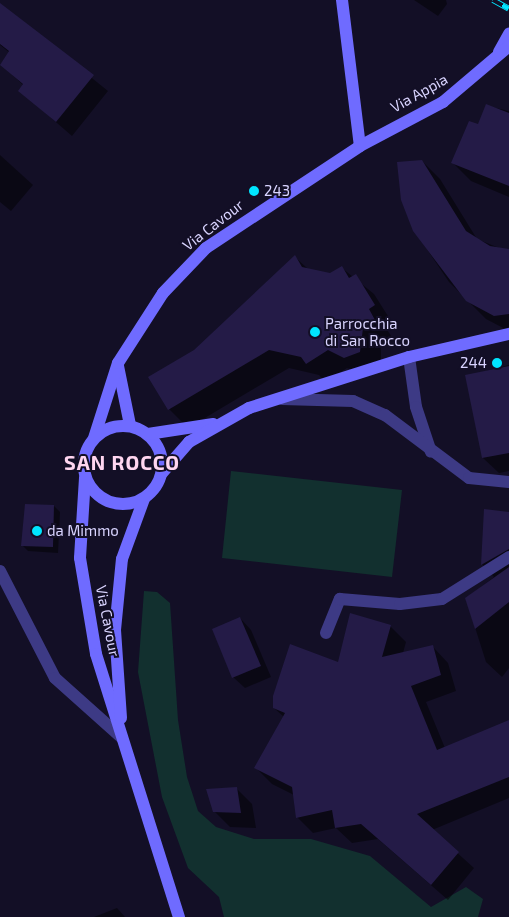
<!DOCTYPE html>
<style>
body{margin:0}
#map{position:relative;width:509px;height:917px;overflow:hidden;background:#130f26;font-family:"Exo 2",sans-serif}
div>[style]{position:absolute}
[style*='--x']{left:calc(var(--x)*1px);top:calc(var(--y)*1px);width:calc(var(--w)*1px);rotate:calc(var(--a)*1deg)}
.green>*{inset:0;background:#12302f}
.shadow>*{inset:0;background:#0007}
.building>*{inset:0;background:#241b47}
.street>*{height:12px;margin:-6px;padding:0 6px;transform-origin:6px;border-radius:6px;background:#3d3a85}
.secondary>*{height:12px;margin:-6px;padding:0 6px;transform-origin:6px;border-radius:6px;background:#6f6bff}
.secondary>.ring{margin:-6px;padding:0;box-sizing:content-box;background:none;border:12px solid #6f6bff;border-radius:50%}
.rail>*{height:5.5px;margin-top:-2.75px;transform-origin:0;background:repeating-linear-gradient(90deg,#130f26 0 11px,#00e5ff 0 22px);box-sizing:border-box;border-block:1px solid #00e5ff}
.dots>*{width:14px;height:14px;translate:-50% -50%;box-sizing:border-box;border:2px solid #130f26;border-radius:50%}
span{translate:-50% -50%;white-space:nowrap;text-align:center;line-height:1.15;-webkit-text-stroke:4px #130f26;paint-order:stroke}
.street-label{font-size:15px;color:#d9d4ff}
.poi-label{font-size:15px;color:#d9d4ff}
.left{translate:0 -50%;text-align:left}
.right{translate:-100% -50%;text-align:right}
.district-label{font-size:20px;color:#ffd6f0;font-weight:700;letter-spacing:1px}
</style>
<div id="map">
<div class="green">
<i style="clip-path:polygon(231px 471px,402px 490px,392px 577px,222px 558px)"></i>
<i style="clip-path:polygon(144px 591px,157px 592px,170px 603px,178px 720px,187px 777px,198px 811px,216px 827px,254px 839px,311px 839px,370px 856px,431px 907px,466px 887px,483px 899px,478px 917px,224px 917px,219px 897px,188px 868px,162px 797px,138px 672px)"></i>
</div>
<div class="shadow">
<i style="clip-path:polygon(414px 0,446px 0,447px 4px,438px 16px)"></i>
<i style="clip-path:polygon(0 4px,108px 91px,72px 136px,20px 91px,24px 86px,1px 64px,10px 53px,0 45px)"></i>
<i style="clip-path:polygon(487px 106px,509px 111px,509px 197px,471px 181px,453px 163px,479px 126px)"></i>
<i style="clip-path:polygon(0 155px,33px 185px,11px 211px,0 202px)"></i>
<i style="clip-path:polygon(422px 161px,440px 179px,477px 239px,509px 252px,509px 331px,486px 319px,449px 282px,414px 230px)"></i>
<i style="clip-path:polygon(295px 257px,308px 269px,330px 275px,342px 268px,374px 294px,393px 324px,386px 328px,393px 339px,381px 346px,381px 367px,369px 376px,347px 368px,325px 382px,319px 375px,289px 368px,188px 428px,169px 409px,195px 351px)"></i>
<i style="clip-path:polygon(509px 365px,509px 471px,499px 473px,483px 458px,467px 376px)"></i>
<i style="clip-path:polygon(54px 506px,60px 512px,58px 553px,28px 551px,22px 545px)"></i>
<i style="clip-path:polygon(485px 510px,509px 516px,509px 668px,502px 677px,486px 662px,466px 599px,494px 577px,482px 564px)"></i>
<i style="clip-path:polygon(240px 618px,251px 630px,271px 677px,245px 688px,233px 677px)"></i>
<i style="clip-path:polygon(390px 626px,406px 642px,403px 653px,433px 647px,448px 663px,456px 691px,426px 702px,445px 748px,509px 722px,509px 798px,432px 830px,474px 868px,448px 900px,378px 839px,352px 843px,336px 828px,313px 833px,297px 817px,294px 795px,272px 784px,256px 768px,284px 717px,274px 708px)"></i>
<i style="clip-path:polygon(236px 788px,252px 804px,256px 828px,230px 827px,214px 811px)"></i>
<i style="clip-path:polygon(117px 908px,125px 917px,94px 917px)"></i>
</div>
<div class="building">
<i style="clip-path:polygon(0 3px,94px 75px,56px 122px,18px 91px,23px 84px,0 65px,9px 51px,0 44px)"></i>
<i style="clip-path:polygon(486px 104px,509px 113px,509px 186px,451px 163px,469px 121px,478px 124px)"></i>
<i style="clip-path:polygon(422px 160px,466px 231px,490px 246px,509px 249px,509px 314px,494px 316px,466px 301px,413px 231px,401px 200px,397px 162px)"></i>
<i style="clip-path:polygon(295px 255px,302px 267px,330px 273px,342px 266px,349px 278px,356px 274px,375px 305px,369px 309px,375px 320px,363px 328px,360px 352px,344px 358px,328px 350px,306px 364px,301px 357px,269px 350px,168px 410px,148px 377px,194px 350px)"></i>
<i style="clip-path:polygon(509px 366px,509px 453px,482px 458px,465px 375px)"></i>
<i style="clip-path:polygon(25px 504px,54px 505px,53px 547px,21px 546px)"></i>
<i style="clip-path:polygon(484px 509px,509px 512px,509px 549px,481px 565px)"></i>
<i style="clip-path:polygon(509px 567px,509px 602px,475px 629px,465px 598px)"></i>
<i style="clip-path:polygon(350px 613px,391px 625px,382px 657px,433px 645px,441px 675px,411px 686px,437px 750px,509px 720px,509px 777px,417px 814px,459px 852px,431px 885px,361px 824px,335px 828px,332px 810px,296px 818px,292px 787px,254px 768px,285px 713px,273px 708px,273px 696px,290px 644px,338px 662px)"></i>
<i style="clip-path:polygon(240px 617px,261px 666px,232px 678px,212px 629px)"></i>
<i style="clip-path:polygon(237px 787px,241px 813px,213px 812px,206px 789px)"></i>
</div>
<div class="street">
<i style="--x:409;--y:357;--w:50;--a:82"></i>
<i style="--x:416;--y:407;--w:47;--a:71.6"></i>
<i style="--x:282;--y:399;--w:71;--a:1.6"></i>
<i style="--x:353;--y:401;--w:35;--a:24"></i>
<i style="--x:385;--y:415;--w:105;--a:36.9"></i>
<i style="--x:469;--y:478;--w:40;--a:5.7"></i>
<i style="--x:0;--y:571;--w:120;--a:62.8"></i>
<i style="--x:55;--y:678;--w:90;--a:41.8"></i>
<i style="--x:326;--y:633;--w:37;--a:-68"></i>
<i style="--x:340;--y:599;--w:60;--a:4.8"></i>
<i style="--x:400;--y:604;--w:42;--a:-6.8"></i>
<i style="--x:442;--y:599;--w:79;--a:-32.1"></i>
</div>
<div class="secondary">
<i style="--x:342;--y:0;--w:147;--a:83"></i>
<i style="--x:499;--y:52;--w:21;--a:-61"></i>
<i style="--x:118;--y:366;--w:60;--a:78.5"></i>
<i class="ring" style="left:84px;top:426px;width:66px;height:66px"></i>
<i style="--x:148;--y:434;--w:66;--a:-8.7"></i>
<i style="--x:94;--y:438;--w:79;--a:-72.3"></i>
<i style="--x:118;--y:363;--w:83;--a:-57.3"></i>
<i style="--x:163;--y:293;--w:62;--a:-46.3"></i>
<i style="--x:206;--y:248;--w:185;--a:-33.5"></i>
<i style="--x:360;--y:146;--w:94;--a:-27.9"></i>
<i style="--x:443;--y:102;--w:87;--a:-40.3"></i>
<i style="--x:162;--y:473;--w:41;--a:-48.9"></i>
<i style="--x:189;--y:442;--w:69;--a:-29.5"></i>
<i style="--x:249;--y:408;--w:168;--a:-17.7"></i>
<i style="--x:409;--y:357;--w:103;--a:-13"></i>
<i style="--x:85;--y:478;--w:80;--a:93.6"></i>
<i style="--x:80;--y:558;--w:97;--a:80.5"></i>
<i style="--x:96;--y:654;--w:276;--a:72.5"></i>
<i style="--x:121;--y:718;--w:88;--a:-93.9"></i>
<i style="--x:115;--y:630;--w:71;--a:-84.4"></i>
<i style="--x:122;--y:559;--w:64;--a:-69.9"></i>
</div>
<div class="rail">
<i style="--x:493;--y:0;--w:18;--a:29"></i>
</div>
<div class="dots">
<i style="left:254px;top:191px;background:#00e5ff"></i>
<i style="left:315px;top:332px;background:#00e5ff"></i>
<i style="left:497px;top:363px;background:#00e5ff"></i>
<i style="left:37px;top:531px;background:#00e5ff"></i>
</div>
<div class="street-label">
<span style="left:419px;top:93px;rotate:-29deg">Via Appia</span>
<span style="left:213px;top:225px;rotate:-38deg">Via Cavour</span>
<span style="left:108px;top:621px;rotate:79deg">Via Cavour</span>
</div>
<div class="poi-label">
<span class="left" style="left:264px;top:191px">243</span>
<span class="left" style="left:325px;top:332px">Parrocchia<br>di San Rocco</span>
<span class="right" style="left:487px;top:363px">244</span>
<span class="left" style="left:47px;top:531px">da Mimmo</span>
</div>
<div class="district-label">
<span style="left:122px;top:462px">SAN ROCCO</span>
</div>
</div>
